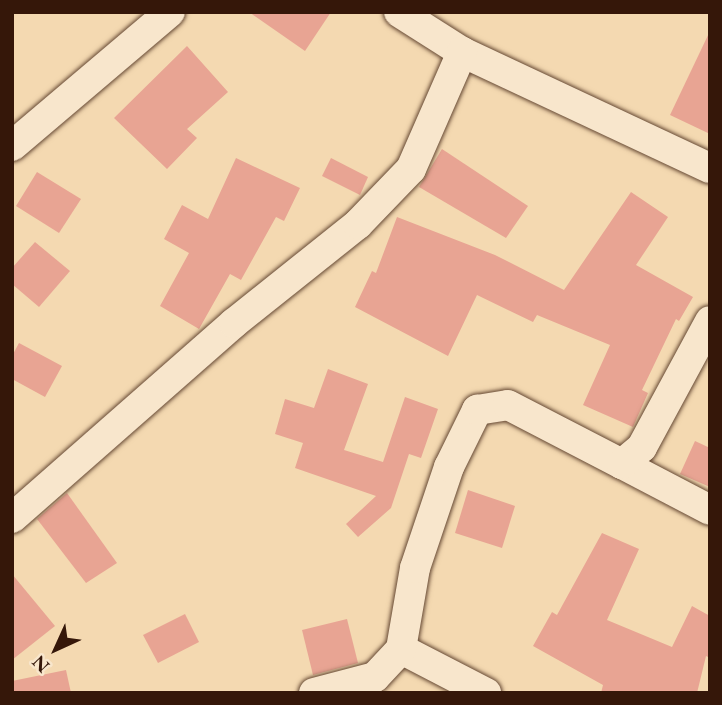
<!DOCTYPE html>
<style>
body{margin:0}
#map{position:relative;width:722px;height:705px;overflow:hidden;background:#f4d9b1;font-family:"EB Garamond",serif}
div>[style]{position:absolute}
[style*='--x']{left:calc(var(--x)*1px);top:calc(var(--y)*1px);width:calc(var(--w)*1px);rotate:calc(var(--a)*1deg)}
.building>*{inset:0;background:#e8a493}
.roads{filter:drop-shadow(0 0 2px #654833) drop-shadow(0 0 2px #654833)}
.minor>*{height:30px;margin:-15px;padding:0 15px;transform-origin:15px;border-radius:15px;background:#f8e6cc}
span{translate:-50% -50%;white-space:nowrap;text-align:center;line-height:1.15;-webkit-text-stroke:7px #f8e6cc;paint-order:stroke}
.frame{position:absolute;inset:0;border:14px solid #351709;pointer-events:none}
.north{position:absolute;left:21px;top:614px;width:70px;height:70px;-webkit-text-stroke:5px #f8e6cc;paint-order:stroke;rotate:225deg;font-size:19px;font-weight:700;line-height:28px;text-align:center;color:#351709}
.north::after{content:'';display:block;margin:auto;width:24px;height:32px;background:#351709;clip-path:polygon(50% 0,100% 100%,50% 72%,0 100%)}
</style>
<div id="map">
<div class="building">
<i style="clip-path:polygon(249px 12px,331px 12px,305px 51px)"></i>
<i style="clip-path:polygon(710px 31px,710px 134px,670px 115px)"></i>
<i style="clip-path:polygon(187px 46px,228px 92px,187px 129px,197px 138px,167px 169px,114px 118px)"></i>
<i style="clip-path:polygon(442px 149px,528px 206px,506px 238px,419px 187px)"></i>
<i style="clip-path:polygon(236px 158px,300px 188px,284px 221px,276px 217px,241px 280px,230px 274px,199px 329px,160px 306px,189px 253px,164px 239px,182px 205px,208px 219px)"></i>
<i style="clip-path:polygon(331px 158px,368px 177px,360px 195px,322px 176px)"></i>
<i style="clip-path:polygon(37px 172px,81px 199px,59px 233px,16px 206px)"></i>
<i style="clip-path:polygon(631px 192px,668px 217px,636px 265px,693px 297px,679px 321px,676px 319px,642px 390px,648px 393px,633px 427px,583px 405px,610px 345px,537px 315px,533px 322px,477px 295px,448px 356px,355px 307px,372px 271px,376px 273px,397px 217px,495px 255px,564px 290px)"></i>
<i style="clip-path:polygon(35px 242px,70px 271px,39px 307px,12px 284px,12px 268px)"></i>
<i style="clip-path:polygon(19px 343px,62px 366px,45px 397px,12px 379px,12px 356px)"></i>
<i style="clip-path:polygon(328px 369px,368px 384px,344px 450px,383px 462px,405px 397px,438px 409px,421px 458px,409px 454px,391px 508px,358px 537px,346px 524px,376px 496px,295px 468px,303px 443px,275px 434px,285px 399px,314px 408px)"></i>
<i style="clip-path:polygon(695px 441px,710px 448px,710px 487px,680px 474px)"></i>
<i style="clip-path:polygon(468px 490px,515px 506px,502px 548px,455px 533px)"></i>
<i style="clip-path:polygon(67px 493px,117px 563px,86px 583px,37px 519px)"></i>
<i style="clip-path:polygon(602px 533px,639px 549px,607px 620px,672px 647px,692px 606px,710px 616px,710px 658px,706px 656px,697px 693px,601px 693px,603px 685px,533px 646px,552px 612px,557px 615px)"></i>
<i style="clip-path:polygon(12px 574px,55px 626px,12px 660px)"></i>
<i style="clip-path:polygon(185px 614px,199px 642px,158px 663px,143px 635px)"></i>
<i style="clip-path:polygon(347px 619px,358px 663px,313px 675px,302px 630px)"></i>
<i style="clip-path:polygon(66px 670px,71px 693px,12px 693px,12px 681px)"></i>
</div>
<div class="roads">
<div class="minor">
<i style="--x:399;--y:12;--w:75;--a:32.4"></i>
<i style="--x:462;--y:52;--w:274;--a:25.1"></i>
<i style="--x:12;--y:146;--w:207;--a:-40.3"></i>
<i style="--x:622;--y:464;--w:99;--a:27.6"></i>
<i style="--x:12;--y:518;--w:295;--a:-41.3"></i>
<i style="--x:234;--y:323;--w:159;--a:-38.6"></i>
<i style="--x:358;--y:224;--w:76;--a:-46.1"></i>
<i style="--x:411;--y:169;--w:128;--a:-66.4"></i>
<i style="--x:401;--y:649;--w:96;--a:27.4"></i>
<i style="--x:314;--y:693;--w:63;--a:-14.7"></i>
<i style="--x:375;--y:677;--w:38;--a:-47"></i>
<i style="--x:401;--y:649;--w:82;--a:-80.2"></i>
<i style="--x:415;--y:568;--w:107;--a:-71.4"></i>
<i style="--x:449;--y:467;--w:64;--a:-63.8"></i>
<i style="--x:477;--y:410;--w:31;--a:-9"></i>
<i style="--x:508;--y:405;--w:128;--a:27.4"></i>
<i style="--x:622;--y:464;--w:26;--a:-40"></i>
<i style="--x:642;--y:447;--w:143;--a:-61.6"></i>
</div>
</div>
<div class="frame"></div>
<div class="north">N</div>
</div>
